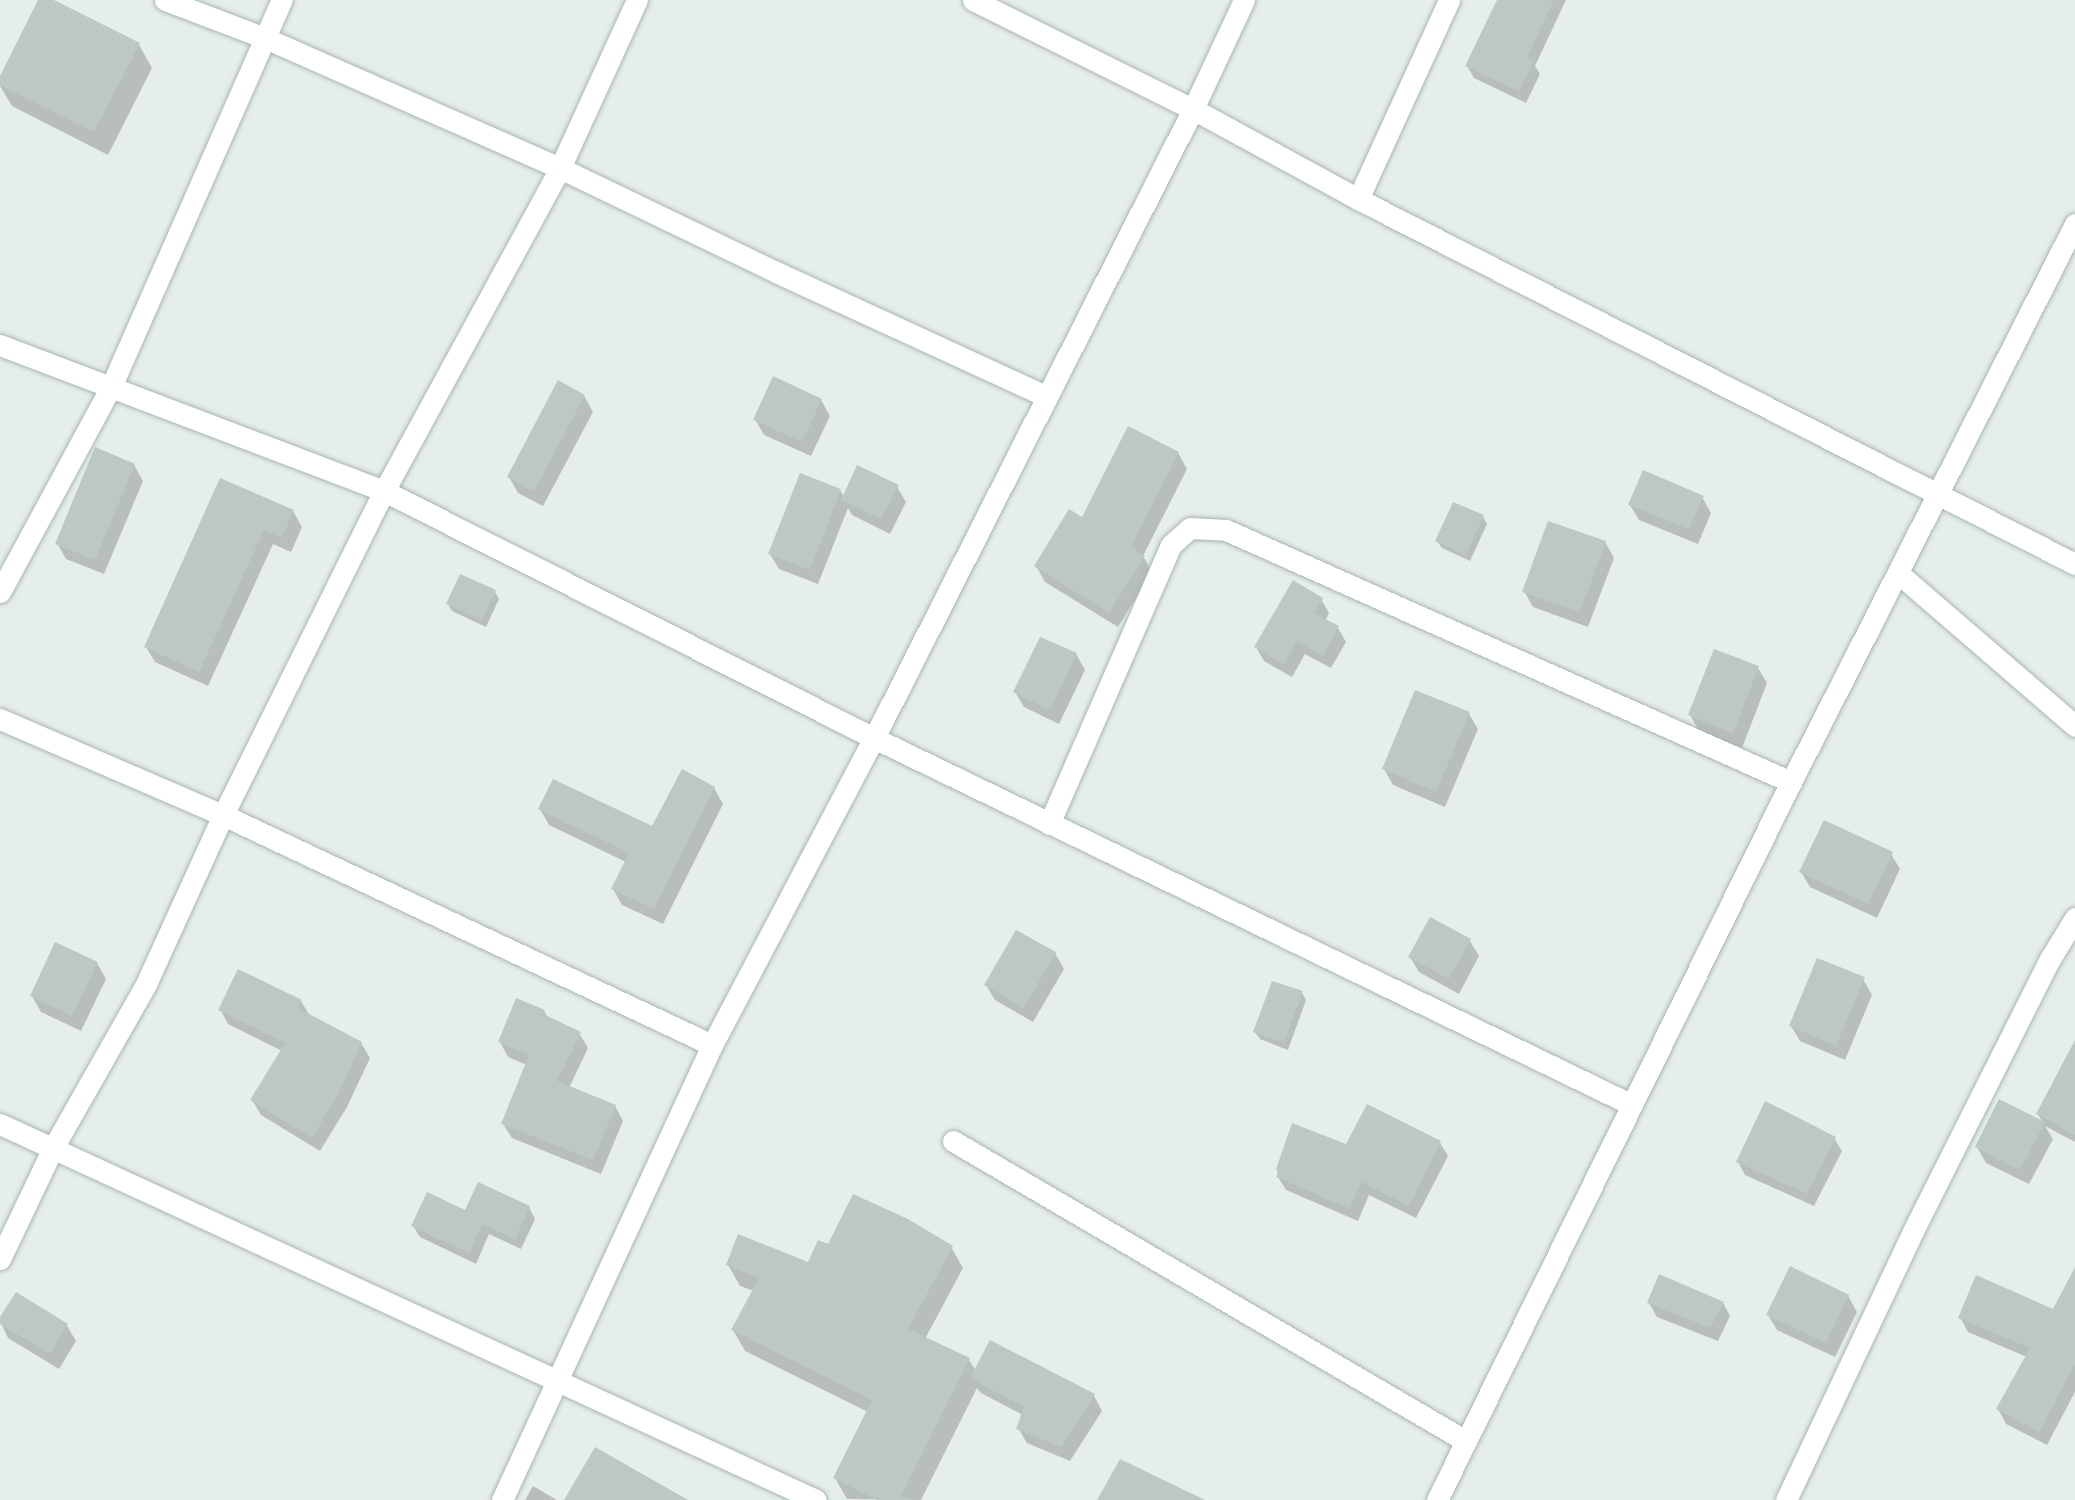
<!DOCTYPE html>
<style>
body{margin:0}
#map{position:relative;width:2075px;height:1500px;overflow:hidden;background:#e6eeea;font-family:"IBM Plex Sans",sans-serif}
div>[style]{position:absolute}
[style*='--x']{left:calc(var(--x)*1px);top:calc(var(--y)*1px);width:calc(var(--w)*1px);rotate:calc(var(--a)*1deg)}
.shadow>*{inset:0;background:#0003}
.building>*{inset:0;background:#bbc8c3}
.roads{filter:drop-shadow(0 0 2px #a9b6b1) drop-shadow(0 0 2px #a9b6b1)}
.street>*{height:21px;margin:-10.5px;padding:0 10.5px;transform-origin:10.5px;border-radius:10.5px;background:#fff}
span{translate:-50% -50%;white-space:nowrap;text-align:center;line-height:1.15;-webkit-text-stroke:5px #f6faf8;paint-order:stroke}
</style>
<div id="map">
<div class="shadow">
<i style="clip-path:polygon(40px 0,50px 0,139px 45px,152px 68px,108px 155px,12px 106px,0 86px,0 79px)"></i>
<i style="clip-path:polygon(1510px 0,1566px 0,1535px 66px,1540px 74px,1526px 103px,1474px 78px,1467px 66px)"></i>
<i style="clip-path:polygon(584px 396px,593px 412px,543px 506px,518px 493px,509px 477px)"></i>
<i style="clip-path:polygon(821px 400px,830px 416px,811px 456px,764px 435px,755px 419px)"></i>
<i style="clip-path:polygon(1178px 453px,1187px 469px,1143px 556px,1152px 572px,1118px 627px,1045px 582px,1036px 566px,1083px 520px)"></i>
<i style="clip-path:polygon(134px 465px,143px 481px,104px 574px,66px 559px,57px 543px)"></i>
<i style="clip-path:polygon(221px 480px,293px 511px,302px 527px,291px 552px,273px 544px,208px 686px,155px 662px,146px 647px)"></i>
<i style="clip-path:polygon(897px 487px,906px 502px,890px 534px,852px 515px,848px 508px,818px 584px,779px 569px,770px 554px,840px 490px,844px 497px)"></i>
<i style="clip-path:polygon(1702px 497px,1711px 513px,1698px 544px,1639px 520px,1630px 505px)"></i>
<i style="clip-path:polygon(1483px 517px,1487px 524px,1470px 561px,1442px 548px,1437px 541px)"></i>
<i style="clip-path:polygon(1605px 542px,1614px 558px,1588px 627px,1533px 607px,1524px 591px)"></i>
<i style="clip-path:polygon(495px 592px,499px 599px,486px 627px,452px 611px,448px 604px)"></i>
<i style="clip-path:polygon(1321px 599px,1329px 613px,1325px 621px,1338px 628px,1346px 642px,1331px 668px,1305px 654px,1292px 677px,1264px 661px,1256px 647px)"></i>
<i style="clip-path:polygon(1076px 654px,1085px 670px,1059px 724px,1024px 707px,1015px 692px)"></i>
<i style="clip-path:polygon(1758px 668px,1767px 683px,1742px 748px,1699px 731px,1690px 715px)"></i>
<i style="clip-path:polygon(1469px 714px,1478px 729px,1445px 807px,1393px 785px,1384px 769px)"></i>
<i style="clip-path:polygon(714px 788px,723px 804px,663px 924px,622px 905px,613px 889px,626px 862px,549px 825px,540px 809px,652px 829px)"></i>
<i style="clip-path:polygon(1891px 854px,1900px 869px,1877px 918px,1810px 887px,1801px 872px)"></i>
<i style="clip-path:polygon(1470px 941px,1479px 956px,1459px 994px,1419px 972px,1410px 957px)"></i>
<i style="clip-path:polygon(1055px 953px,1064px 969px,1033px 1022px,995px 1000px,986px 985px)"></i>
<i style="clip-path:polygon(97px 963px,106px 979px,81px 1031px,41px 1012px,32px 996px)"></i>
<i style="clip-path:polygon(1863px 979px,1872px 995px,1845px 1060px,1800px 1041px,1791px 1026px)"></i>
<i style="clip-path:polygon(1302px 993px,1306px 1000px,1288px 1050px,1260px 1039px,1255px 1032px)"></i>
<i style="clip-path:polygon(301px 1001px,310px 1016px,361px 1043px,370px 1058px,347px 1107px,320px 1151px,261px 1115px,252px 1100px,282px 1051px,228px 1024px,220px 1009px)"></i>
<i style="clip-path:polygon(544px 1011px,548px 1018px,579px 1033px,588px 1048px,569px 1088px,615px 1106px,623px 1121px,601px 1174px,512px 1138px,503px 1124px,527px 1065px,508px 1057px,500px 1042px)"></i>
<i style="clip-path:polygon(2075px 1044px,2075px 1142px,2045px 1126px,2053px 1139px,2029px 1184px,1986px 1163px,1977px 1147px,2043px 1123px,2038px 1114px)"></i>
<i style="clip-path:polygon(1367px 1106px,1440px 1143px,1448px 1156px,1416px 1218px,1369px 1195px,1358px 1221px,1286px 1190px,1278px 1177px,1277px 1169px,1347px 1147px)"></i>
<i style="clip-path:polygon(1834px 1138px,1842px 1151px,1814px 1206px,1745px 1175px,1738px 1162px)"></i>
<i style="clip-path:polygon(529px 1207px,535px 1219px,521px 1249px,489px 1234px,476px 1264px,420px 1237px,413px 1226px,466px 1212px)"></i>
<i style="clip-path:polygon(829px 1247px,951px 1247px,963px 1268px,925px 1339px,969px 1360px,976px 1371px,1094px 1396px,1102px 1411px,1070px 1461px,1027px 1443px,1018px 1428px,1023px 1415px,981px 1393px,977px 1388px,921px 1500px,847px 1499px,835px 1478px,868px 1412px,745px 1351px,733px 1330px,754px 1291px,740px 1286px,728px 1265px,809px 1264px)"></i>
<i style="clip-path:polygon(2075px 1271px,2075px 1392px,2047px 1445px,2006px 1424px,1998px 1409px,2027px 1357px,1968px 1332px,1960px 1317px,2054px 1311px)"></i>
<i style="clip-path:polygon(1848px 1296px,1857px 1312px,1835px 1357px,1777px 1330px,1768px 1315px)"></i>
<i style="clip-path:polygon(1649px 1303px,1723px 1303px,1730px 1316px,1718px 1341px,1657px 1317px)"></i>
<i style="clip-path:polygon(0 1321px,67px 1326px,76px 1341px,59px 1369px,8px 1338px)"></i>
<i style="clip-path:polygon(533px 1486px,557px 1500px,525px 1500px)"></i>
</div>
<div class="building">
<i style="clip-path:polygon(38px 0,54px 0,140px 43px,94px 132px,0 85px,0 76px)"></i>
<i style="clip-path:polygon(1497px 0,1554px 0,1527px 57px,1534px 61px,1519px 92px,1465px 66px)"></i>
<i style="clip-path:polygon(773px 376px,822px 399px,802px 442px,753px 420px)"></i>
<i style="clip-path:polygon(558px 380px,585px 395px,534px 491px,507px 477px)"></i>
<i style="clip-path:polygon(1128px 426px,1179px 452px,1131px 547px,1145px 556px,1109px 613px,1034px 566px,1069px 509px,1082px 517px)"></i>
<i style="clip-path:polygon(95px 447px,135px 464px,95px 560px,55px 544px)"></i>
<i style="clip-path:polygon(857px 465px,899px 485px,881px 519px,841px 500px)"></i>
<i style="clip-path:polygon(1643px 470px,1704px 496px,1689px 529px,1628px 505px)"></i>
<i style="clip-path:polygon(800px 473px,841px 489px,810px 570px,768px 554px)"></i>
<i style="clip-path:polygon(220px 478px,294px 510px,282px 538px,264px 530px,199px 672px,144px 647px)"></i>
<i style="clip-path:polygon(1453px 502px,1484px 515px,1466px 555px,1435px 541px)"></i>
<i style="clip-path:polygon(1548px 521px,1606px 541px,1580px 612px,1522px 592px)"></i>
<i style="clip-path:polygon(460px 574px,496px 590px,482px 620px,446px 604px)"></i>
<i style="clip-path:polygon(1293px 580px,1323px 598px,1314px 613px,1339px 626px,1323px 656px,1297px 641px,1284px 664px,1254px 647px)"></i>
<i style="clip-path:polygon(1040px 637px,1077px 653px,1050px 710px,1013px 692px)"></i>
<i style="clip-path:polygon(1714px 649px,1759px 666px,1733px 733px,1688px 715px)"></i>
<i style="clip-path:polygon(1415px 690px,1470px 712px,1436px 792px,1382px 769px)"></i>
<i style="clip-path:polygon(682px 769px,715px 787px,654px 909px,611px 889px,629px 853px,538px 809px,553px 779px,652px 826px)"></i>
<i style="clip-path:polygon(1824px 820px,1893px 852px,1868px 904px,1799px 872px)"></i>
<i style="clip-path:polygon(1430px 917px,1471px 939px,1449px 979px,1408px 957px)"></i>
<i style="clip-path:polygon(1016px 930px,1056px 952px,1024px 1008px,984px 985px)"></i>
<i style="clip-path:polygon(55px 942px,98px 962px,72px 1016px,30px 996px)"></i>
<i style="clip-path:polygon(1817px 958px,1865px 977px,1836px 1046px,1789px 1026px)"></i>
<i style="clip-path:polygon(238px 969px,302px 1000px,298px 1008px,362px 1042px,339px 1092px,312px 1138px,250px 1100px,285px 1043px,218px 1010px)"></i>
<i style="clip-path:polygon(1272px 981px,1303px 991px,1284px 1043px,1253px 1032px)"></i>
<i style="clip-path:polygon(516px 998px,545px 1010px,543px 1014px,581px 1032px,557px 1081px,616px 1105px,593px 1160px,501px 1124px,529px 1055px,498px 1042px)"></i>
<i style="clip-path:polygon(2075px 1040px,2075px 1135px,2036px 1114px)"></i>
<i style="clip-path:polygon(1999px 1099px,2045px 1122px,2020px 1170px,1975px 1147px)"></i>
<i style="clip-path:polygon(1765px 1101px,1836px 1137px,1807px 1194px,1736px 1162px)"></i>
<i style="clip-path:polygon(1367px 1104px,1441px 1141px,1409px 1206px,1361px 1182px,1350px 1209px,1276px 1177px,1279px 1171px,1276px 1169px,1292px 1123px,1346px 1144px)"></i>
<i style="clip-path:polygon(478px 1182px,530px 1206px,515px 1239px,482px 1224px,469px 1253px,411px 1226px,427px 1192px,465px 1210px)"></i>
<i style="clip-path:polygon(853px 1194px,908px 1219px,953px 1246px,908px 1329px,970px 1358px,899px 1500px,877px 1500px,833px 1478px,872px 1400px,731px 1330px,759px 1278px,726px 1265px,738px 1234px,808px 1262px,818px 1240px,828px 1244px)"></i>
<i style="clip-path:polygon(1790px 1266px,1849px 1295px,1826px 1343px,1766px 1315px)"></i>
<i style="clip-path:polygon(2075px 1267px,2075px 1364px,2039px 1432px,1996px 1409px,2030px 1348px,1958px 1318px,1976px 1275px,2053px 1309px)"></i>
<i style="clip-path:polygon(1659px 1274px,1724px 1302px,1710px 1328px,1647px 1303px)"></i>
<i style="clip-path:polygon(16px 1292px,68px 1324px,50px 1354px,0 1324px,0 1317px)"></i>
<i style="clip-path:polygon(990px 1340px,1095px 1394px,1061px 1447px,1016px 1429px,1024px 1407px,970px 1378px)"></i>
<i style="clip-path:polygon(595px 1447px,688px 1500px,564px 1500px)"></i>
<i style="clip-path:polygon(1120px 1459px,1205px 1500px,1097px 1500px)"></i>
</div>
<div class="roads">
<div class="street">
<i style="--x:165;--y:0;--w:107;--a:20.8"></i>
<i style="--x:265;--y:38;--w:322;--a:23.8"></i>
<i style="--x:560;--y:168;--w:240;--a:25.7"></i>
<i style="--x:776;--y:272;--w:297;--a:24.7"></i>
<i style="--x:973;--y:0;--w:246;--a:26.4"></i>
<i style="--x:1193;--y:109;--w:188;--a:28.6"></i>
<i style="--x:1358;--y:199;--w:805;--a:26.98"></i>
<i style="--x:1358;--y:199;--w:219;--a:-65.4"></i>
<i style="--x:0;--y:345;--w:411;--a:20.8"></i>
<i style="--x:384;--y:491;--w:549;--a:26.75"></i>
<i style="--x:874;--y:738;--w:842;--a:25.83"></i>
<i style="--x:1898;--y:573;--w:234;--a:40.8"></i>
<i style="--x:0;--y:592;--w:233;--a:-61.6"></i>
<i style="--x:111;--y:387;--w:423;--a:-66.2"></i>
<i style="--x:0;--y:719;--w:243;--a:23.3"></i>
<i style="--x:223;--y:815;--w:540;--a:25.19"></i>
<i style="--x:1049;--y:824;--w:305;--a:-66.4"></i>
<i style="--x:1171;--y:545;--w:25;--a:-42"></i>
<i style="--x:1190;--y:528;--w:36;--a:3"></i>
<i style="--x:1226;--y:530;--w:619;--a:24.04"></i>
<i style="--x:0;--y:1124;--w:898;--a:24.74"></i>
<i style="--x:953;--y:1141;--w:592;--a:30.33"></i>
<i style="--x:0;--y:1259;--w:123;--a:-64.5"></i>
<i style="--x:53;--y:1148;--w:189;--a:-60.4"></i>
<i style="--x:146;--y:984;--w:186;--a:-65.5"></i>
<i style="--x:223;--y:815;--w:362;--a:-63.6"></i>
<i style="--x:384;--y:491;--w:368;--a:-61.4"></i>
<i style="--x:560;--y:168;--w:185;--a:-65.4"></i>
<i style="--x:502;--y:1500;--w:501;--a:-65.22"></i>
<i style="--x:712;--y:1045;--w:347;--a:-62.2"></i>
<i style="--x:874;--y:738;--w:705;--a:-63.11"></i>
<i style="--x:1193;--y:109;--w:120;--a:-64.9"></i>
<i style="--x:1437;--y:1500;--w:801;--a:-63.76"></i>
<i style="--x:1791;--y:782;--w:626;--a:-63.03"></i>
<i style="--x:1786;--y:1500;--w:297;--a:-64.7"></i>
<i style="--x:1913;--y:1231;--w:305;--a:-63.3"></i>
<i style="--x:2050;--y:959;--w:48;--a:-58.6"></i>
</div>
</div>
</div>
